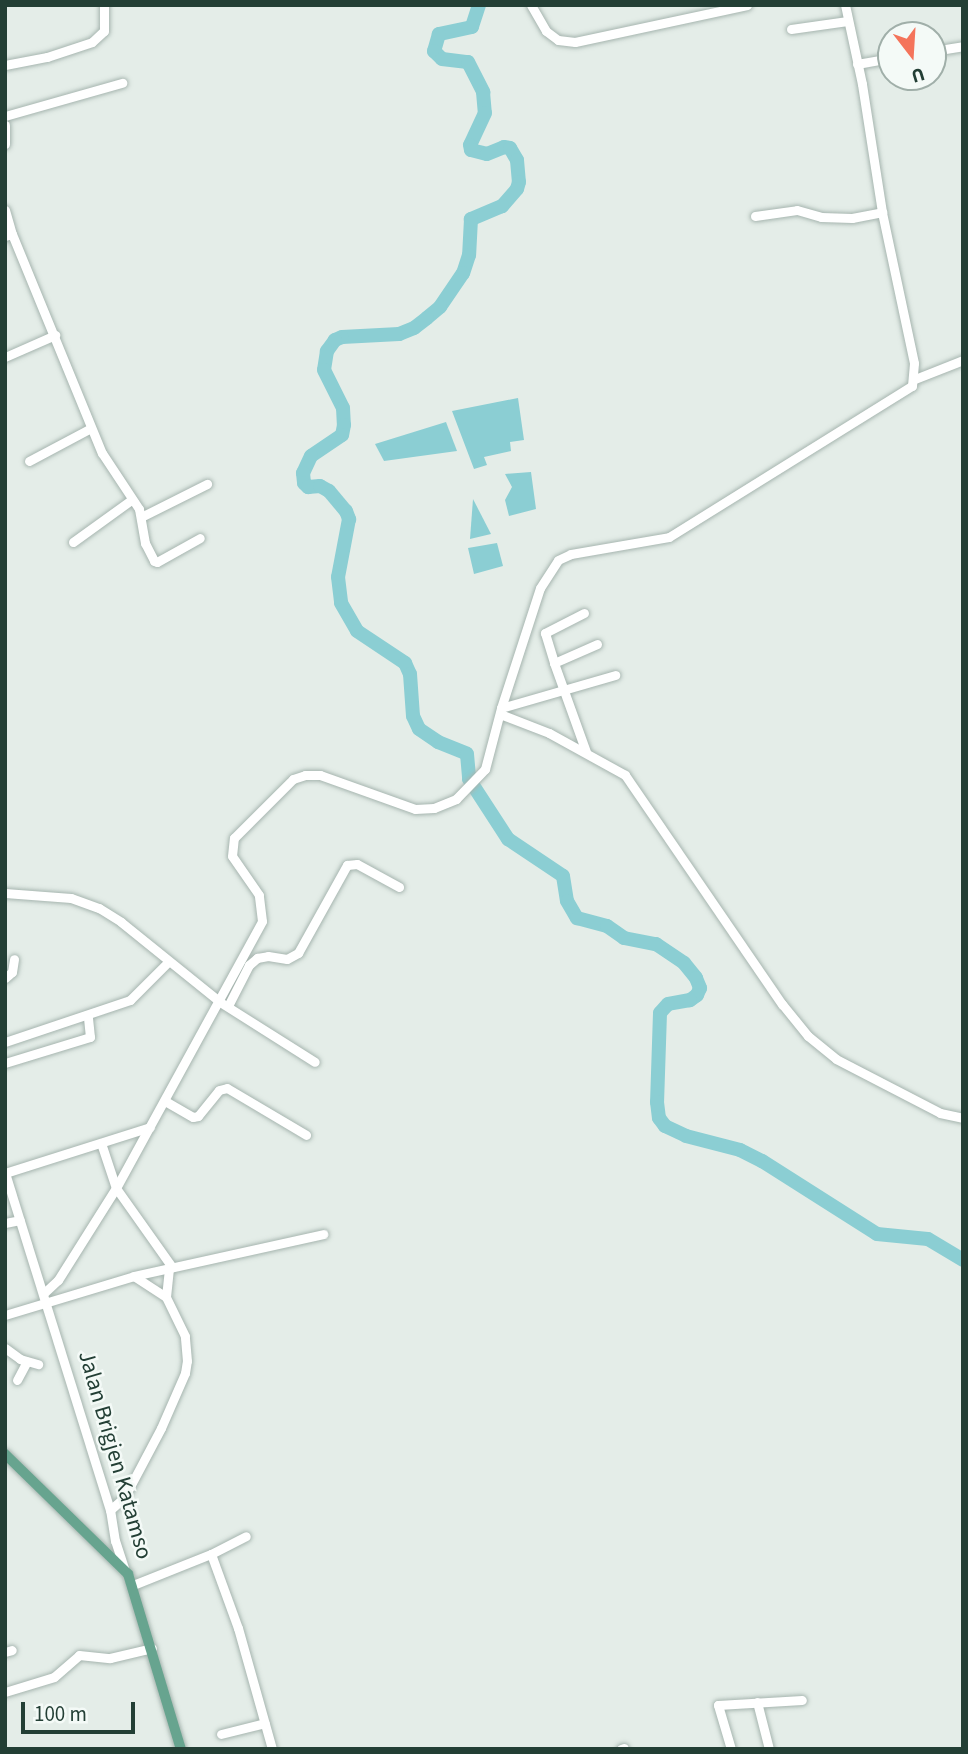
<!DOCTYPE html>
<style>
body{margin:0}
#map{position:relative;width:968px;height:1754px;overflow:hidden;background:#e4ede8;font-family:"Source Sans 3",sans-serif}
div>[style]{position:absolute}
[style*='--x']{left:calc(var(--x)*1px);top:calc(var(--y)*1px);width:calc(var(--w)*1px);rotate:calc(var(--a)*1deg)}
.water>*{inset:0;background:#8bced3}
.river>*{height:14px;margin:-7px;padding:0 7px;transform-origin:7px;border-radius:7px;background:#8bced3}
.roads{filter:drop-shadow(0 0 2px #a6b5af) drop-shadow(0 0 2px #a6b5af)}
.minor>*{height:9px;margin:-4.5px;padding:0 4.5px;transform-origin:4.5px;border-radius:4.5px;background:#fff}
.major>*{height:10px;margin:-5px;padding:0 5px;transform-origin:5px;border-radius:5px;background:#67a48f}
span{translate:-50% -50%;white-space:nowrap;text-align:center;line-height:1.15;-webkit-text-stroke:5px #f4faf7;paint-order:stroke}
.street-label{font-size:23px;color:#233f35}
.frame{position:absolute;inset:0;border:7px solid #233f35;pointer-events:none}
.north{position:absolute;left:877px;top:21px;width:70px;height:70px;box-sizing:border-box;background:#f4faf7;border:2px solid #a0afa9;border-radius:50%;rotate:163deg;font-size:19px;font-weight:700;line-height:28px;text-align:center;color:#233f35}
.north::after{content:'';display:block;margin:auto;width:24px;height:32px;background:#f4745b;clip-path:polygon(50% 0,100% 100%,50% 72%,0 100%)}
.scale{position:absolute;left:21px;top:1702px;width:114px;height:32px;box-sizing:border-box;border:4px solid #233f35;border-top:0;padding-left:9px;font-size:21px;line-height:24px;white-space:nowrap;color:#233f35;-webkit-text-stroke:5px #f4faf7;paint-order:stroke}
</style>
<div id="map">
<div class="water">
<i style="clip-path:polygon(518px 398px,524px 440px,510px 442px,511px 451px,484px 457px,487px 465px,474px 469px,452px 411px)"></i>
<i style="clip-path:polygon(446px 422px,457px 451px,384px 461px,375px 444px)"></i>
<i style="clip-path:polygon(531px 472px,536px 509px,509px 516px,505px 500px,512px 487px,505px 474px)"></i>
<i style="clip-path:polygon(473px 499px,491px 534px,470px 539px)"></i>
<i style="clip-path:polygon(497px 543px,503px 566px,474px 574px,468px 548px)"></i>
</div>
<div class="river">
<i style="--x:479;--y:5;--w:23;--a:108"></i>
<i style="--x:472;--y:27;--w:34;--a:168"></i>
<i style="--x:439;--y:34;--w:18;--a:106"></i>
<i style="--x:434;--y:51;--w:11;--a:45"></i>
<i style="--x:442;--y:59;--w:26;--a:7"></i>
<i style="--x:468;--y:62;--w:34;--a:63"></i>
<i style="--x:483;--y:92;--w:21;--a:85"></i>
<i style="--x:485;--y:113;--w:35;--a:115"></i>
<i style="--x:470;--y:145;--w:5;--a:79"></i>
<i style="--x:471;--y:150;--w:16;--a:14"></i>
<i style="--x:487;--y:154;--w:18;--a:-22"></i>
<i style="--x:504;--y:147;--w:6;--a:9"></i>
<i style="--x:510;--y:148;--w:14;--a:60"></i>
<i style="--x:517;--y:160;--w:22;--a:85"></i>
<i style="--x:519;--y:182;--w:7;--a:106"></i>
<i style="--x:517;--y:189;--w:23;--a:131"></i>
<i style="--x:502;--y:206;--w:34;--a:157"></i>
<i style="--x:471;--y:219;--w:36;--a:93"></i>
<i style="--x:469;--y:255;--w:19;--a:108"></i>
<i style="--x:463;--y:273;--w:41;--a:124.1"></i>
<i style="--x:440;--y:307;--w:17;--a:140"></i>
<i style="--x:427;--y:318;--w:16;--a:142"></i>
<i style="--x:414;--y:328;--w:16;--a:158"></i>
<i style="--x:399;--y:334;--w:57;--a:177"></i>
<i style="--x:342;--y:337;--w:8;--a:157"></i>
<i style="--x:335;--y:340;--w:14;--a:126"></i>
<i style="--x:327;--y:351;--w:19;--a:99"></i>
<i style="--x:324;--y:370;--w:42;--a:63.4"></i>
<i style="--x:343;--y:408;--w:17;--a:87"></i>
<i style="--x:344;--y:425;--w:10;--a:101"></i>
<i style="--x:342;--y:435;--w:37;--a:146"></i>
<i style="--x:311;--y:456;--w:19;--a:115"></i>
<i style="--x:303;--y:473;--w:10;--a:84"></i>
<i style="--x:304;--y:483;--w:6;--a:45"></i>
<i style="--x:308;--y:487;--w:12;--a:-5"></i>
<i style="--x:320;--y:486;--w:10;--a:29"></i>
<i style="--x:329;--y:491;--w:26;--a:50"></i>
<i style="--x:346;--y:511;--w:9;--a:69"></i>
<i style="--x:349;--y:519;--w:59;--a:100.7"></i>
<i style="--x:338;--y:577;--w:26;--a:83"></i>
<i style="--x:341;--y:603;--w:32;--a:60"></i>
<i style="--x:357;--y:631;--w:58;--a:33.7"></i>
<i style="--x:405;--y:663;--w:12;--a:66"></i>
<i style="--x:410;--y:674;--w:42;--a:85.9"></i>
<i style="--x:413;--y:716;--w:14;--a:65"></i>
<i style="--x:419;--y:729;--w:23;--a:34"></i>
<i style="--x:438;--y:742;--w:31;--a:22"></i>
<i style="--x:467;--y:754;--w:25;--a:85"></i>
<i style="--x:469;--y:779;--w:72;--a:57"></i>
<i style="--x:508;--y:839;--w:66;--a:33.9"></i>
<i style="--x:563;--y:876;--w:25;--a:81"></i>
<i style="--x:567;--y:901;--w:20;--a:60"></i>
<i style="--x:577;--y:918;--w:31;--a:15"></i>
<i style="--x:607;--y:926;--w:21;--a:35"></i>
<i style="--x:624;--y:938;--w:33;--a:11"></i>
<i style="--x:656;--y:944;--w:34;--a:34"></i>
<i style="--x:684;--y:963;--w:19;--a:51"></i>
<i style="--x:696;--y:978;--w:11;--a:68"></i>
<i style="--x:700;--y:988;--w:8;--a:113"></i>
<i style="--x:697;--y:995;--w:9;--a:144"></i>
<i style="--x:690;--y:1000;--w:22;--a:170"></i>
<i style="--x:668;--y:1004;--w:12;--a:132"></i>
<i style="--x:660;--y:1013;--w:89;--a:91.9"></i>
<i style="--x:657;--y:1102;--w:16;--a:83"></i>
<i style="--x:659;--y:1118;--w:10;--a:53"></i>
<i style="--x:665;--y:1126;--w:23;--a:25"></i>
<i style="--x:686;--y:1136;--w:56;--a:14.5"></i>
<i style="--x:740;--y:1150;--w:25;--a:27"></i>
<i style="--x:762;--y:1161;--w:136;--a:32.4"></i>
<i style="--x:877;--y:1234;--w:51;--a:5.6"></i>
<i style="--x:928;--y:1239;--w:41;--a:31"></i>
</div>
<div class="roads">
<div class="minor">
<i style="--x:531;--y:5;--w:30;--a:60"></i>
<i style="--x:546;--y:31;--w:15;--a:37"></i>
<i style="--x:558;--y:40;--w:17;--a:7"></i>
<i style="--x:575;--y:42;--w:176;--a:-12.1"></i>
<i style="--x:791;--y:29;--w:57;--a:-8.1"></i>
<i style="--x:933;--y:51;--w:30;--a:-9"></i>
<i style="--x:857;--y:64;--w:35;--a:-10"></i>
<i style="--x:5;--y:65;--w:43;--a:-10.8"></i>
<i style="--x:47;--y:57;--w:47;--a:-18.4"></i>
<i style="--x:92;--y:42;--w:16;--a:-43"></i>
<i style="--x:104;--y:31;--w:26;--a:-90"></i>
<i style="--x:5;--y:116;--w:122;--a:-15.8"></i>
<i style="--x:5;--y:125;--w:19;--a:90"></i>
<i style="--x:5;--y:210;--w:25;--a:74"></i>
<i style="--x:755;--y:216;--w:42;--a:-8.1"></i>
<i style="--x:797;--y:210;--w:25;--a:16"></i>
<i style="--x:821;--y:217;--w:31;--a:2"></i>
<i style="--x:852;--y:218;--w:31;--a:-11"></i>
<i style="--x:5;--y:236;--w:7;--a:-16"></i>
<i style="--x:12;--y:234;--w:237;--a:67.7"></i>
<i style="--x:102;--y:453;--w:67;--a:56.5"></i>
<i style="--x:139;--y:509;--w:35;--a:80"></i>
<i style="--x:145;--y:543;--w:20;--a:63"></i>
<i style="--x:154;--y:561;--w:3;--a:18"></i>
<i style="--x:157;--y:562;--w:49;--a:-29.2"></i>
<i style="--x:5;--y:357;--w:55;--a:-23.7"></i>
<i style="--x:915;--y:379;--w:52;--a:-21.6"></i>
<i style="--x:29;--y:461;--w:70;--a:-28"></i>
<i style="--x:141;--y:517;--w:74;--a:-26.6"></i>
<i style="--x:73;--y:542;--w:72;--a:-35.9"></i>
<i style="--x:584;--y:613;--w:44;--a:152.9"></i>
<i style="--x:545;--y:633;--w:31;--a:73"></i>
<i style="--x:554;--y:663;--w:47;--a:-23.8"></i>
<i style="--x:554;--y:663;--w:95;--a:70.2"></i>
<i style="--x:501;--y:708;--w:119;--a:-16.1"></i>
<i style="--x:500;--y:714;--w:53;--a:21.2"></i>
<i style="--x:549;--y:733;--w:87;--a:28.9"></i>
<i style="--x:625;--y:775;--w:278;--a:55.6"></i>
<i style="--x:782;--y:1004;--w:41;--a:50.9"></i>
<i style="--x:808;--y:1036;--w:36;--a:39"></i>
<i style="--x:836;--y:1059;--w:117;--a:27.4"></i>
<i style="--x:940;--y:1113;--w:24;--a:12"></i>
<i style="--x:5;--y:893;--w:66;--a:4.3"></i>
<i style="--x:71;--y:898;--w:30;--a:20"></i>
<i style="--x:99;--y:908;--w:26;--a:32"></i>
<i style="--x:121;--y:922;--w:127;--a:38.9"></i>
<i style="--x:220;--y:1002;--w:112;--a:32.3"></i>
<i style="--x:5;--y:978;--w:9;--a:-41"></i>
<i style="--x:12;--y:972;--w:13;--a:-81"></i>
<i style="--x:228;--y:1006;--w:46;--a:-62.9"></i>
<i style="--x:249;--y:965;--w:11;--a:-41"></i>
<i style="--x:257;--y:958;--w:11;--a:-10"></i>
<i style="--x:268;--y:956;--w:19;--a:9"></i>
<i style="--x:287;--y:959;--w:13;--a:-29"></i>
<i style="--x:298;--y:953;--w:101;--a:-60.9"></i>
<i style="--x:347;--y:865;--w:10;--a:-6"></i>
<i style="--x:357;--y:864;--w:48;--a:28.7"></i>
<i style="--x:5;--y:1042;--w:132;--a:-18.6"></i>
<i style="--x:130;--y:1000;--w:54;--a:-45"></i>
<i style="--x:5;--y:1063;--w:89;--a:-17"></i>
<i style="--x:90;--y:1037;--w:20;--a:-96"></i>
<i style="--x:165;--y:1101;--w:32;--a:30"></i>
<i style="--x:193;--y:1117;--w:5;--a:-11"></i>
<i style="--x:198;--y:1116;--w:33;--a:-51"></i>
<i style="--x:219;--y:1090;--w:8;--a:-14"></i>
<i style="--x:227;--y:1088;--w:92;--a:30.7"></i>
<i style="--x:101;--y:1143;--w:47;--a:71.6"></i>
<i style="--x:116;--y:1188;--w:97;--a:54.7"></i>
<i style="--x:5;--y:1223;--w:15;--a:-11"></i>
<i style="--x:44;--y:1293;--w:19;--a:-43"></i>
<i style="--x:58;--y:1280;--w:109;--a:-57.8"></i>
<i style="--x:116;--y:1188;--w:304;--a:-61.3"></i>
<i style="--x:262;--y:921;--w:26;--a:-97"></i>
<i style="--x:259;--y:895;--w:47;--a:-124.7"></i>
<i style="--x:232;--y:856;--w:18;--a:-84"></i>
<i style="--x:234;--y:838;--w:83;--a:-45"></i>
<i style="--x:293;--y:779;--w:13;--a:-18"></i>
<i style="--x:305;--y:775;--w:15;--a:0"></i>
<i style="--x:320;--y:775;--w:101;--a:19.7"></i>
<i style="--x:415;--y:809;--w:19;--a:-3"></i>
<i style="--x:434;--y:808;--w:24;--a:-22"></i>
<i style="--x:456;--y:799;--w:42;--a:-46"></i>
<i style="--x:485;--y:769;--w:63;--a:-75.3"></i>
<i style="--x:501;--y:708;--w:126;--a:-72"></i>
<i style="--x:540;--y:588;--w:33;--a:-57"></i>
<i style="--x:558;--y:560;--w:14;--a:-25"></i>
<i style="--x:571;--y:554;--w:99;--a:-9.8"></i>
<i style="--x:669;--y:537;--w:286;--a:-31.9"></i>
<i style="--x:912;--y:386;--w:23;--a:-85"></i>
<i style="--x:914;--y:363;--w:154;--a:-102"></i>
<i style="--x:882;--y:212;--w:130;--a:-98.9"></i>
<i style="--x:862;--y:84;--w:81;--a:-102.1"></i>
<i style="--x:166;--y:1297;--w:28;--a:-84"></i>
<i style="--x:5;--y:1315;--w:135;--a:-16.8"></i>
<i style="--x:134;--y:1276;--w:194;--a:-12.5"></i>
<i style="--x:5;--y:1348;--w:19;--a:36"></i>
<i style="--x:20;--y:1359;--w:19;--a:16"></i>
<i style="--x:17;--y:1380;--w:21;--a:-62"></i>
<i style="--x:110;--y:1510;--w:18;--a:-41"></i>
<i style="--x:124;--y:1498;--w:79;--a:-62.1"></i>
<i style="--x:161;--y:1428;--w:60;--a:-66.4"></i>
<i style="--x:185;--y:1373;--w:12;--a:-81"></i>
<i style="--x:187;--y:1361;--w:25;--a:-95"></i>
<i style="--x:185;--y:1336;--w:43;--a:-116"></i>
<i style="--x:166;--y:1297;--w:38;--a:-147"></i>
<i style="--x:211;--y:1554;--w:79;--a:70"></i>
<i style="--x:238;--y:1628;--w:126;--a:74.3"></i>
<i style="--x:124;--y:1568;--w:28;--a:-108"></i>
<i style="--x:115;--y:1541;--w:31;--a:-99"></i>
<i style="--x:110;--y:1510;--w:353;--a:-107.3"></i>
<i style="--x:5;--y:1173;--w:152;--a:-17.6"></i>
<i style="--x:133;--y:1585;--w:84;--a:-21.7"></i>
<i style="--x:211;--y:1554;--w:39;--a:-27"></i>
<i style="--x:5;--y:1652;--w:7;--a:-16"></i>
<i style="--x:5;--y:1692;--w:51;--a:-17"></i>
<i style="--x:54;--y:1677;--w:33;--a:-41"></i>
<i style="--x:79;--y:1655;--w:31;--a:6"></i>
<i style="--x:110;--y:1658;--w:43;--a:-13.4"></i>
<i style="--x:757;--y:1702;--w:49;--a:75.7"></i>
<i style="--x:221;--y:1734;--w:45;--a:-14"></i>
<i style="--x:621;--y:1749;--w:3;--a:-18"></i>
<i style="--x:731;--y:1749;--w:46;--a:-106.5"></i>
<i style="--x:718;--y:1705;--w:84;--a:-3.4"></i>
</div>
<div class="major">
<i style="--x:5;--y:1454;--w:172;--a:44.3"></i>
<i style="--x:128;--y:1574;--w:183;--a:73.2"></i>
</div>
</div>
<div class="street-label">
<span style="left:115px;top:1455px;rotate:74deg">Jalan Brigjen Katamso</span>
</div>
<div class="frame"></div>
<div class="north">U</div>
<div class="scale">100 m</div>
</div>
